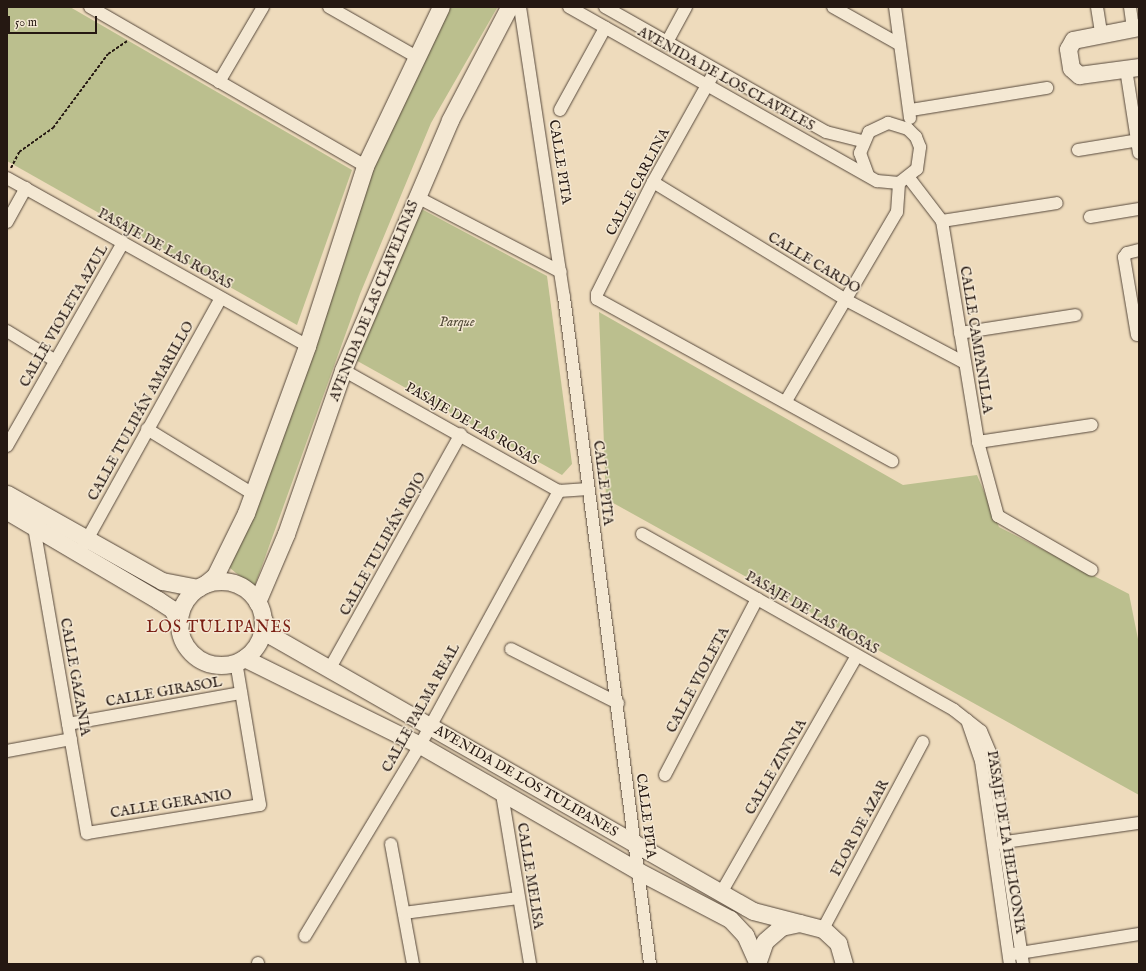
<!DOCTYPE html>
<meta charset="utf-8">
<style>
body{margin:0}
#map{position:relative;width:1146px;height:971px;overflow:hidden;background:#eedbbc;font-family:"IM FELL English",serif}
div>[style]{position:absolute}
[style*='--x']{left:calc(var(--x)*1px);top:calc(var(--y)*1px);width:calc(var(--w)*1px);rotate:calc(var(--a)*1deg)}
.green>*{inset:0;background:#bbbf8e}
.path>*{height:2px;margin-top:-1px;transform-origin:0;background:repeating-linear-gradient(90deg,#251812 0 3px,transparent 0 5px)}
.roads{filter:drop-shadow(0 0 1px #57493c) drop-shadow(0 0 1px #57493c)}
.street>*{height:12px;margin:-6px;padding:0 6px;transform-origin:6px;border-radius:6px;background:#f4e8d3}
.secondary>*{height:17px;margin:-8.5px;padding:0 8.5px;transform-origin:8.5px;border-radius:8.5px;background:#f4e8d3}
.secondary>.ring{margin:-8.5px;padding:0;box-sizing:content-box;background:none;border:17px solid #f4e8d3;border-radius:50%}
span{translate:-50% -50%;white-space:nowrap;text-align:center;line-height:1.15;-webkit-text-stroke:3px #f4e8d3;paint-order:stroke}
.street-label{font-size:14px;color:#251812}
.park-label{font-size:14px;color:#524a37;font-style:italic}
.quarter-label{font-size:16px;color:#7a1f14;letter-spacing:1px}
.frame{position:absolute;inset:0;border:8px solid #251812;pointer-events:none}
.scale{position:absolute;left:8px;top:16px;width:89px;height:18px;box-sizing:border-box;border:2px solid #251812;border-top:0;padding-left:5px;font-size:12px;line-height:14px;white-space:nowrap;color:#251812;-webkit-text-stroke:3px #f4e8d3;paint-order:stroke}
</style>
<div id="map">
<div class="green">
<i style="clip-path:polygon(7px 7px,70px 7px,352px 170px,297px 325px,7px 161px)"></i>
<i style="clip-path:polygon(446px 7px,497px 8px,431px 123px,360px 294px,254px 588px,230px 568px,223px 570px,315px 344px,345px 259px,372px 161px)"></i>
<i style="clip-path:polygon(414px 205px,547px 276px,572px 464px,562px 475px,352px 358px)"></i>
<i style="clip-path:polygon(599px 312px,903px 485px,977px 475px,999px 527px,1129px 594px,1139px 644px,1139px 795px,606px 499px)"></i>
</div>
<div class="path">
<i style="--x:11;--y:168;--w:18;--a:-63"></i>
<i style="--x:19;--y:152;--w:42;--a:-35.2"></i>
<i style="--x:53;--y:128;--w:92;--a:-53.4"></i>
<i style="--x:108;--y:54;--w:23;--a:-34"></i>
</div>
<div class="roads">
<div class="street">
<i style="--x:90;--y:7;--w:318;--a:30"></i>
<i style="--x:329;--y:7;--w:99;--a:29.7"></i>
<i style="--x:520;--y:7;--w:293;--a:81.4"></i>
<i style="--x:564;--y:297;--w:673;--a:82.65"></i>
<i style="--x:569;--y:7;--w:354;--a:29.5"></i>
<i style="--x:877;--y:181;--w:22;--a:5"></i>
<i style="--x:899;--y:183;--w:23;--a:-38"></i>
<i style="--x:917;--y:169;--w:22;--a:-82"></i>
<i style="--x:920;--y:147;--w:11;--a:-112"></i>
<i style="--x:916;--y:137;--w:11;--a:-135"></i>
<i style="--x:908;--y:129;--w:21;--a:-163"></i>
<i style="--x:888;--y:123;--w:21;--a:155"></i>
<i style="--x:869;--y:132;--w:23;--a:113"></i>
<i style="--x:860;--y:153;--w:23;--a:70"></i>
<i style="--x:605;--y:7;--w:254;--a:29.5"></i>
<i style="--x:826;--y:132;--w:37;--a:14"></i>
<i style="--x:833;--y:7;--w:76;--a:29.3"></i>
<i style="--x:895;--y:7;--w:112;--a:82.3"></i>
<i style="--x:1097;--y:7;--w:26;--a:81"></i>
<i style="--x:1130;--y:7;--w:21;--a:82"></i>
<i style="--x:666;--y:44;--w:42;--a:-61.6"></i>
<i style="--x:1126;--y:69;--w:85;--a:81.2"></i>
<i style="--x:715;--y:71;--w:127;--a:119.2"></i>
<i style="--x:653;--y:182;--w:125;--a:116.6"></i>
<i style="--x:597;--y:294;--w:5;--a:90"></i>
<i style="--x:597;--y:299;--w:337;--a:28.8"></i>
<i style="--x:219;--y:82;--w:87;--a:-59.6"></i>
<i style="--x:560;--y:110;--w:94;--a:-61.2"></i>
<i style="--x:911;--y:110;--w:138;--a:-9.2"></i>
<i style="--x:1078;--y:150;--w:62;--a:-9.3"></i>
<i style="--x:7;--y:178;--w:344;--a:29.2"></i>
<i style="--x:909;--y:178;--w:54;--a:52.5"></i>
<i style="--x:942;--y:221;--w:224;--a:80.7"></i>
<i style="--x:978;--y:442;--w:77;--a:74.9"></i>
<i style="--x:998;--y:516;--w:108;--a:29.9"></i>
<i style="--x:653;--y:182;--w:226;--a:31.4"></i>
<i style="--x:846;--y:300;--w:132;--a:27.9"></i>
<i style="--x:417;--y:197;--w:162;--a:27.5"></i>
<i style="--x:1090;--y:217;--w:50;--a:-9.3"></i>
<i style="--x:942;--y:221;--w:116;--a:-8.9"></i>
<i style="--x:7;--y:222;--w:39;--a:-61"></i>
<i style="--x:7;--y:331;--w:57;--a:31.5"></i>
<i style="--x:960;--y:333;--w:117;--a:-8.8"></i>
<i style="--x:1137;--y:335;--w:79;--a:-99.5"></i>
<i style="--x:1124;--y:257;--w:5;--a:-53"></i>
<i style="--x:1127;--y:253;--w:12;--a:-14"></i>
<i style="--x:343;--y:370;--w:248;--a:29.3"></i>
<i style="--x:559;--y:491;--w:29;--a:-4"></i>
<i style="--x:786;--y:401;--w:219;--a:-59.6"></i>
<i style="--x:897;--y:212;--w:29;--a:-86"></i>
<i style="--x:147;--y:429;--w:124;--a:31.5"></i>
<i style="--x:978;--y:442;--w:115;--a:-8.5"></i>
<i style="--x:7;--y:446;--w:234;--a:-60.3"></i>
<i style="--x:34;--y:527;--w:311;--a:80.2"></i>
<i style="--x:87;--y:833;--w:175;--a:-9.2"></i>
<i style="--x:260;--y:805;--w:145;--a:-99.5"></i>
<i style="--x:642;--y:534;--w:358;--a:29.4"></i>
<i style="--x:954;--y:710;--w:34;--a:38"></i>
<i style="--x:981;--y:731;--w:28;--a:67"></i>
<i style="--x:992;--y:757;--w:209;--a:81.5"></i>
<i style="--x:84;--y:545;--w:282;--a:-61"></i>
<i style="--x:511;--y:649;--w:120;--a:26.8"></i>
<i style="--x:330;--y:668;--w:268;--a:-60.8"></i>
<i style="--x:967;--y:720;--w:43;--a:71.1"></i>
<i style="--x:981;--y:761;--w:205;--a:81.9"></i>
<i style="--x:68;--y:724;--w:176;--a:-10.2"></i>
<i style="--x:7;--y:751;--w:65;--a:-10.6"></i>
<i style="--x:665;--y:775;--w:199;--a:-62.4"></i>
<i style="--x:502;--y:794;--w:172;--a:80.6"></i>
<i style="--x:998;--y:843;--w:142;--a:-8.1"></i>
<i style="--x:391;--y:844;--w:122;--a:79.6"></i>
<i style="--x:721;--y:893;--w:272;--a:-60.2"></i>
<i style="--x:404;--y:913;--w:115;--a:-7.5"></i>
<i style="--x:823;--y:929;--w:212;--a:-61.9"></i>
<i style="--x:305;--y:936;--w:223;--a:-58.9"></i>
<i style="--x:420;--y:745;--w:290;--a:-61.3"></i>
<i style="--x:1014;--y:954;--w:127;--a:-9.1"></i>
<i style="--x:258;--y:963;--w:1;--a:90"></i>
</div>
<div class="secondary">
<i style="--x:1139;--y:27;--w:67;--a:168.9"></i>
<i style="--x:1073;--y:40;--w:10;--a:119"></i>
<i style="--x:1068;--y:49;--w:19;--a:81"></i>
<i style="--x:1071;--y:68;--w:11;--a:41"></i>
<i style="--x:1079;--y:75;--w:61;--a:-7.6"></i>
<i style="--x:7;--y:494;--w:178;--a:29.3"></i>
<i style="--x:162;--y:581;--w:37;--a:11"></i>
<i style="--x:7;--y:511;--w:175;--a:30.5"></i>
<i style="--x:158;--y:600;--w:17;--a:33"></i>
<i style="--x:172;--y:609;--w:17;--a:62"></i>
<i class="ring" style="left:179px;top:581px;width:67px;height:67px"></i>
<i style="--x:205;--y:584;--w:13;--a:-39"></i>
<i style="--x:215;--y:576;--w:70;--a:-63.8"></i>
<i style="--x:246;--y:513;--w:178;--a:-69.9"></i>
<i style="--x:307;--y:346;--w:189;--a:-72.1"></i>
<i style="--x:365;--y:166;--w:176;--a:-64.5"></i>
<i style="--x:257;--y:602;--w:74;--a:-66.9"></i>
<i style="--x:286;--y:534;--w:174;--a:-70.8"></i>
<i style="--x:343;--y:370;--w:272;--a:-66.8"></i>
<i style="--x:450;--y:120;--w:127;--a:-62.4"></i>
<i style="--x:263;--y:619;--w:19;--a:62"></i>
<i style="--x:272;--y:636;--w:554;--a:29.76"></i>
<i style="--x:753;--y:911;--w:72;--a:14.4"></i>
<i style="--x:823;--y:929;--w:21;--a:43"></i>
<i style="--x:838;--y:943;--w:22;--a:74"></i>
<i style="--x:244;--y:658;--w:196;--a:26.3"></i>
<i style="--x:420;--y:745;--w:252;--a:30"></i>
<i style="--x:638;--y:871;--w:104;--a:27.6"></i>
<i style="--x:730;--y:919;--w:22;--a:47"></i>
<i style="--x:745;--y:935;--w:30;--a:66"></i>
<i style="--x:757;--y:964;--w:24;--a:-71"></i>
<i style="--x:765;--y:941;--w:21;--a:-41"></i>
<i style="--x:781;--y:927;--w:19;--a:-12"></i>
</div>
</div>
<div class="street-label">
<span style="left:726px;top:79px;rotate:29deg">AVENIDA DE LOS CLAVELES</span>
<span style="left:560px;top:162px;rotate:81deg">CALLE PITA</span>
<span style="left:638px;top:182px;rotate:-62deg">CALLE CARLINA</span>
<span style="left:165px;top:249px;rotate:29deg">PASAJE DE LAS ROSAS</span>
<span style="left:814px;top:263px;rotate:31deg">CALLE CARDO</span>
<span style="left:374px;top:301px;rotate:-68deg">AVENIDA DE LAS CLAVELINAS</span>
<span style="left:64px;top:316px;rotate:-60deg">CALLE VIOLETA AZUL</span>
<span style="left:976px;top:340px;rotate:81deg">CALLE CAMPANILLA</span>
<span style="left:141px;top:411px;rotate:-61deg">CALLE TULIPÁN AMARILLO</span>
<span style="left:472px;top:424px;rotate:30deg">PASAJE DE LAS ROSAS</span>
<span style="left:603px;top:483px;rotate:83deg">CALLE PITA</span>
<span style="left:383px;top:544px;rotate:-61deg">CALLE TULIPÁN ROJO</span>
<span style="left:812px;top:613px;rotate:30deg">PASAJE DE LAS ROSAS</span>
<span style="left:75px;top:677px;rotate:80deg">CALLE GAZANIA</span>
<span style="left:698px;top:680px;rotate:-62deg">CALLE VIOLETA</span>
<span style="left:164px;top:692px;rotate:-10deg">CALLE GIRASOL</span>
<span style="left:421px;top:708px;rotate:-61deg">CALLE PALMA REAL</span>
<span style="left:776px;top:767px;rotate:-60deg">CALLE ZINNIA</span>
<span style="left:526px;top:781px;rotate:30deg">AVENIDA DE LOS TULIPANES</span>
<span style="left:171px;top:804px;rotate:-9deg">CALLE GERANIO</span>
<span style="left:646px;top:816px;rotate:83deg">CALLE PITA</span>
<span style="left:860px;top:828px;rotate:-62deg">FLOR DE AZAR</span>
<span style="left:1006px;top:842px;rotate:81deg">PASAJE DE LA HELICONIA</span>
<span style="left:530px;top:876px;rotate:81deg">CALLE MELISA</span>
</div>
<div class="park-label">
<span style="left:457px;top:322px">Parque</span>
</div>
<div class="quarter-label">
<span style="left:219px;top:628px">LOS TULIPANES</span>
</div>
<div class="frame"></div>
<div class="scale">50 m</div>
</div>
